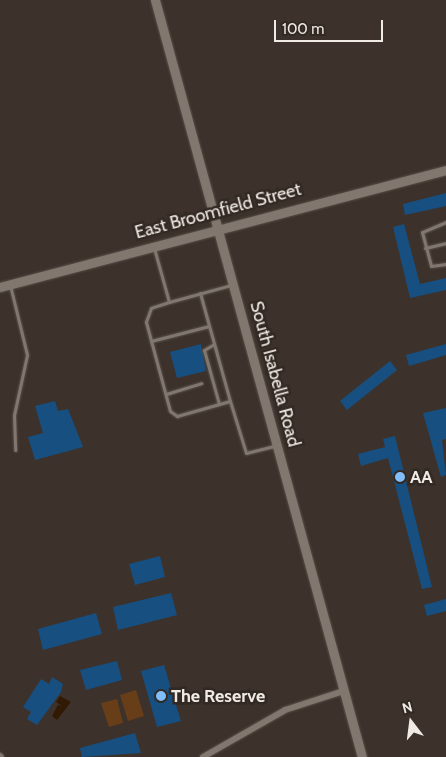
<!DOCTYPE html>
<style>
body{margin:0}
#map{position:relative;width:446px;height:757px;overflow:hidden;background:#3c322b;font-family:Cabin,sans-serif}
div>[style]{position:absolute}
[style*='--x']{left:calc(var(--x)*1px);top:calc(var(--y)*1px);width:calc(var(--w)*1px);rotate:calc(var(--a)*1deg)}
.green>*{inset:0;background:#683e18}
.water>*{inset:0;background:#311904}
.building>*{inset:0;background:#174f81}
.roads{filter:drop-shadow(0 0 1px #58504a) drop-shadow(0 0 1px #58504a)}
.lane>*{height:3px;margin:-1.5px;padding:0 1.5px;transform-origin:1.5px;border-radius:1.5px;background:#81776e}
.street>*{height:6px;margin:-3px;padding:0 3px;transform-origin:3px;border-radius:3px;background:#81776e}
.secondary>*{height:9px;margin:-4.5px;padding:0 4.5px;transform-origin:4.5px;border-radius:4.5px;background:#81776e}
.dots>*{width:14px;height:14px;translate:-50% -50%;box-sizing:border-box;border:2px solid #322922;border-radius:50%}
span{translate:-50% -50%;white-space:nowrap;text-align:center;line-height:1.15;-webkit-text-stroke:5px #322922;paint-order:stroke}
.street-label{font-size:18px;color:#f0eae5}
.poi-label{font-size:18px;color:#f0eae5;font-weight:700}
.left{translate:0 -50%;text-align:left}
.north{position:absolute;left:386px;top:697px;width:50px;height:50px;-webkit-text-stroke:4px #322922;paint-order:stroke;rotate:345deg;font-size:14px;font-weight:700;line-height:20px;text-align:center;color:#f0eae5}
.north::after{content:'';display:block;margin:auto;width:18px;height:22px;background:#f0eae5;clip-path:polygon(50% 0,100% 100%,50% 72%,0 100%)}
.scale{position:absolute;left:274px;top:20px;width:109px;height:22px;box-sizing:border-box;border:2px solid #f0eae5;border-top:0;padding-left:6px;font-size:15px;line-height:18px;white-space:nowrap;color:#f0eae5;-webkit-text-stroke:4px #322922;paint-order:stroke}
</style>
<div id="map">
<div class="green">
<i style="clip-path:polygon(136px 690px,144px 716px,128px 721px,120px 695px)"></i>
<i style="clip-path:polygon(117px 699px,123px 723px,109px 727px,101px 703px)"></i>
</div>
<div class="water">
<i style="clip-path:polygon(60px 696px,71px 702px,57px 720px,52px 716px,58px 705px,62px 706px,56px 702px)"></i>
</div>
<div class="building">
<i style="clip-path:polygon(446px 193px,446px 206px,405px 215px,403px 204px)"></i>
<i style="clip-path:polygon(404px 224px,420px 284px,446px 278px,446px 290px,410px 298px,393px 227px)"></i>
<i style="clip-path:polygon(201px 344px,206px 371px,177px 378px,170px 352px)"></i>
<i style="clip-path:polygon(446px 344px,446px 355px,409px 366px,406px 355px)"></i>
<i style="clip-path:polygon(390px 361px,397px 370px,347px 410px,340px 401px)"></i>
<i style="clip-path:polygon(55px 401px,58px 411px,68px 409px,83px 447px,35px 460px,28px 437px,43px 433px,35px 406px)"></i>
<i style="clip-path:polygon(446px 408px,446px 439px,442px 440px,446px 475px,441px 477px,423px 413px)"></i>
<i style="clip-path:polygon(395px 436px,432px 587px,422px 589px,388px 458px,361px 466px,358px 454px,385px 447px,383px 439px)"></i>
<i style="clip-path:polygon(160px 556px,165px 577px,135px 585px,129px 564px)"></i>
<i style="clip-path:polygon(171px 593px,177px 615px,118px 630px,113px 607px)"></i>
<i style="clip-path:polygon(446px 599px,446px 611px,427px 616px,424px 605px)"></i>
<i style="clip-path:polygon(96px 613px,102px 634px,43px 650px,38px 629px)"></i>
<i style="clip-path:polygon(117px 661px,122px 680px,86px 690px,80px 670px)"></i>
<i style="clip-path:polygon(164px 665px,181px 721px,157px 727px,141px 671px)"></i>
<i style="clip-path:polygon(52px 677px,63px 684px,61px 692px,37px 725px,27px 719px,31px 712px,23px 707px,41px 679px,49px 684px)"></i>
<i style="clip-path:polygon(135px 733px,141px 753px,82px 757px,80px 748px)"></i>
</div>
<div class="roads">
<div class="lane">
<i style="--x:446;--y:222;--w:26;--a:157"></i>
<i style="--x:422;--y:232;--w:35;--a:75"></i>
<i style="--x:431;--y:266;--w:15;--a:-8"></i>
<i style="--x:154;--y:248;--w:56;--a:74.5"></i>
<i style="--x:169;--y:302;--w:64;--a:-15.3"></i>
<i style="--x:425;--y:248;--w:22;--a:-13"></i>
<i style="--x:10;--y:285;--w:72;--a:76.3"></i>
<i style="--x:27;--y:355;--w:61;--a:102.2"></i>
<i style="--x:14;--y:415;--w:35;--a:88"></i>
<i style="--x:200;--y:293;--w:112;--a:74.5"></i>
<i style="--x:169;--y:302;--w:19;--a:162"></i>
<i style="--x:151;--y:308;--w:15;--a:110"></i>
<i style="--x:146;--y:322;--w:92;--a:74.9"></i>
<i style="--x:170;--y:411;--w:9;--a:36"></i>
<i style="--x:177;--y:416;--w:55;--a:-15.8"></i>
<i style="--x:230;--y:401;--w:54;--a:72.9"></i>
<i style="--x:246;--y:453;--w:30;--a:-14"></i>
<i style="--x:151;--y:341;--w:60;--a:-14.5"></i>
<i style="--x:214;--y:344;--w:12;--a:149"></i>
<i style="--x:204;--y:350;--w:56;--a:74.5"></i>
<i style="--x:166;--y:394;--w:37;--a:-17"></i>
</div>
<div class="street">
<i style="--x:0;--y:756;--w:1;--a:45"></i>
<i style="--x:203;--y:757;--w:95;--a:-29.8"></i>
<i style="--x:285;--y:710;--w:62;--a:-17.9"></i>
</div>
<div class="secondary">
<i style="--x:155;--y:0;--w:785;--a:74.71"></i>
<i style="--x:0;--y:287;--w:461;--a:-14.7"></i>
</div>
</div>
<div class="dots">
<i style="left:400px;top:477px;background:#81bdfa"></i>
<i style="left:161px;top:696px;background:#81bdfa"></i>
</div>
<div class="street-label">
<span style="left:218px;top:211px;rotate:-15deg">East Broomfield Street</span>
<span style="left:275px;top:374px;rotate:75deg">South Isabella Road</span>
</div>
<div class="poi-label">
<span class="left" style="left:410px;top:477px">AA</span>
<span class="left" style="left:171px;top:696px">The Reserve</span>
</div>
<div class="north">N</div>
<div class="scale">100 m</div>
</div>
